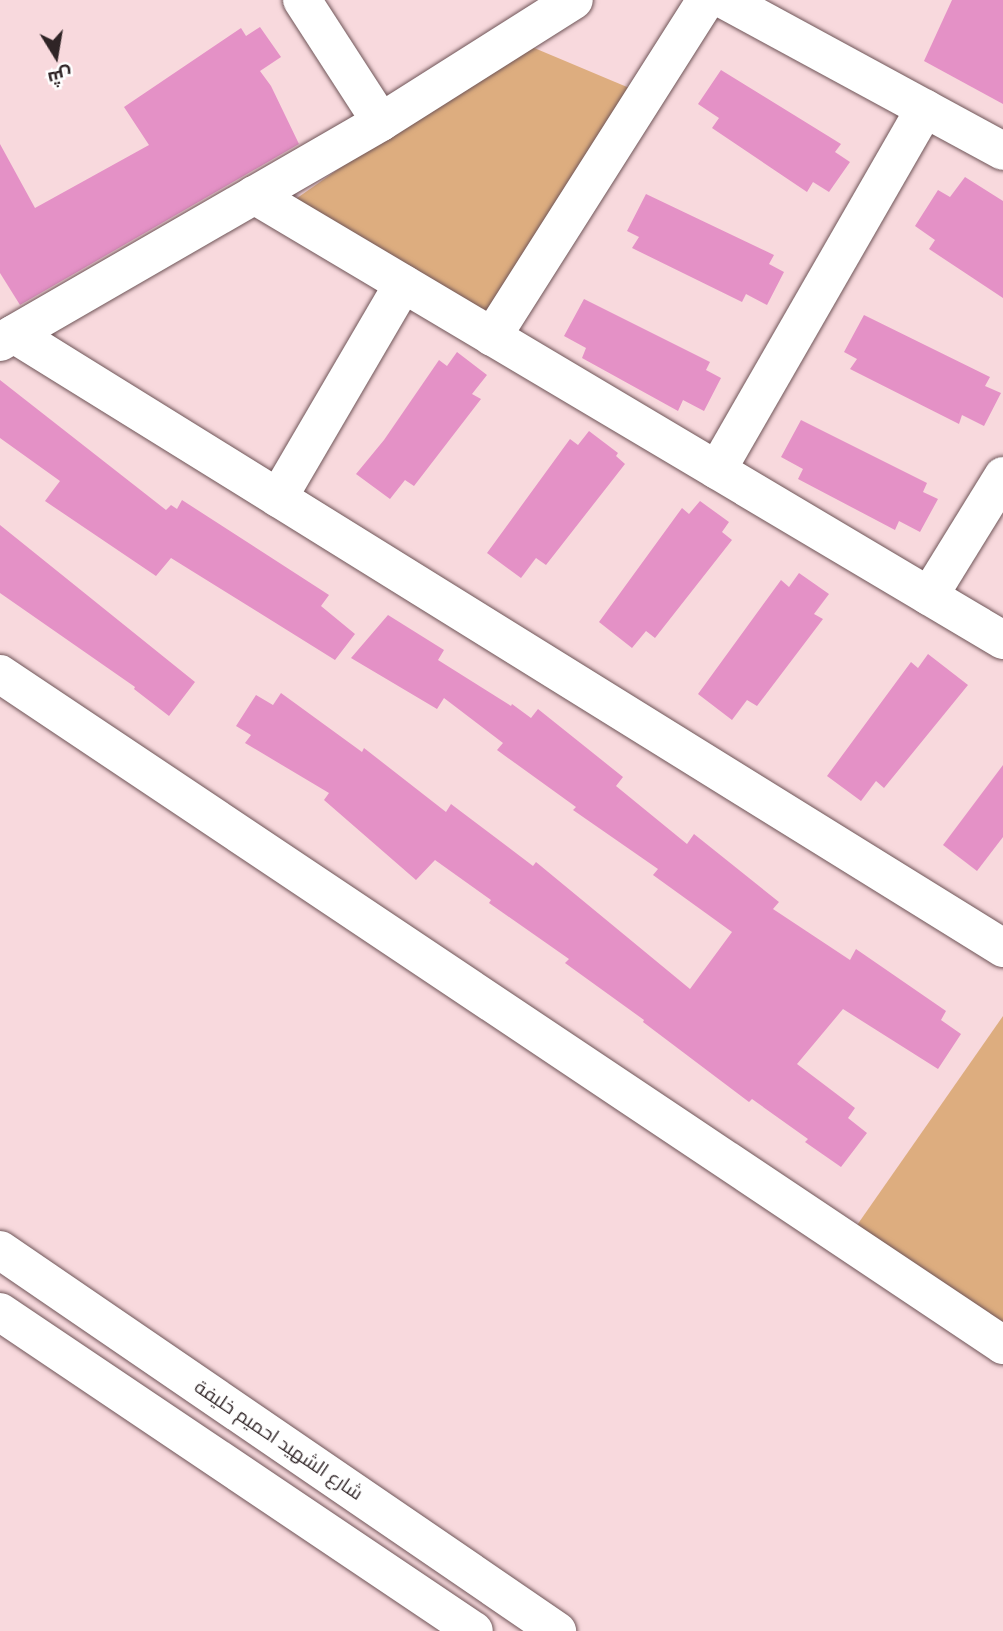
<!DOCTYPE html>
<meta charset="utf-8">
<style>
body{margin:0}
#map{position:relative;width:1003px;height:1631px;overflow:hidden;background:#f8d9dd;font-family:"Nunito Sans",Cairo,sans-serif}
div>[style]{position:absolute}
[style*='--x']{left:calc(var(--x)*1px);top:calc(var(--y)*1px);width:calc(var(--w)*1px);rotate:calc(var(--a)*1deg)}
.green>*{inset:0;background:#ddad7f}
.building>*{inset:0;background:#e491c6}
.roads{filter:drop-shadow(0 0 2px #6f5558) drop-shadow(0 0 2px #6f5558)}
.minor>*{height:38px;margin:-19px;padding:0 19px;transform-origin:19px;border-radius:19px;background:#fff}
span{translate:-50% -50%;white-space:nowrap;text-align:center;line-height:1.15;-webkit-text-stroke:5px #fff;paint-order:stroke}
.street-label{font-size:19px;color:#2f2426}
.north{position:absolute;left:21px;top:21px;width:70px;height:70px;-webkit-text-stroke:5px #fff;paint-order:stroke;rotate:169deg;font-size:19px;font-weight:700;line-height:28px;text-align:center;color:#2f2426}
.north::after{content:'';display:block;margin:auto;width:24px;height:32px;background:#2f2426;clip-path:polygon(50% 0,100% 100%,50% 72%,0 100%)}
</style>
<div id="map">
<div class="green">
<i style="clip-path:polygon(520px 42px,646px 95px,491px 322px,290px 203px)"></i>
<i style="clip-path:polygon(1003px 1016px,1003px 1322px,855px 1228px)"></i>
</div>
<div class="building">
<i style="clip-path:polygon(952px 0,1003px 0,1003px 104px,924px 61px)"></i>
<i style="clip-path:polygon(260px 27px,281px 57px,260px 71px,271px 86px,299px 144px,20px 305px,0 273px,0 144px,35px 208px,149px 145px,124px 107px,241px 28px,246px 36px)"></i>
<i style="clip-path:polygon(721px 70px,841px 144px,835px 152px,850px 162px,829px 192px,813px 182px,807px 192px,712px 128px,719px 118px,698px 104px)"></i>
<i style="clip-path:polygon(965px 177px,1003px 201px,1003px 298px,929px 249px,935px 240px,915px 226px,938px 190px,950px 197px)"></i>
<i style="clip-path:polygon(646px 194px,774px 255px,769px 264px,784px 272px,767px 305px,746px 294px,742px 302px,632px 248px,639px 237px,627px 231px)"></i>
<i style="clip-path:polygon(584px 299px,710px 362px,706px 370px,721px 378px,704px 411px,683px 400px,678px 411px,582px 358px,586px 348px,564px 336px)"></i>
<i style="clip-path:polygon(864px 315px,990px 377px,985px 386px,1001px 393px,984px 426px,962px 415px,959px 424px,850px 369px,857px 359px,844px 352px)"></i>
<i style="clip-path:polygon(457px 352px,487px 375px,472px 394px,481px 399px,414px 486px,405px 480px,390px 499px,356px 474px,384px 440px,439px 360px,447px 366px)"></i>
<i style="clip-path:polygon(0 380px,166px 510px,171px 505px,177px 509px,182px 500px,329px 595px,321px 606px,355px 634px,335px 660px,171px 558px,156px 576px,45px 501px,60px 481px,0 438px)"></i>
<i style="clip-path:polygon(801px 420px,927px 483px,923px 492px,938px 499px,920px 532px,899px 521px,895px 530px,798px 479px,803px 469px,781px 457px)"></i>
<i style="clip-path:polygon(589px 431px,618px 453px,616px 456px,625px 464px,546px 565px,536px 558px,521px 578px,487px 553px,570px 439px,578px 445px)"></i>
<i style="clip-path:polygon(700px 501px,729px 522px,722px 532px,732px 540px,655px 638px,646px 631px,632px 648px,599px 622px,682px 508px,689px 514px)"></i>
<i style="clip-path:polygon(0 525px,195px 682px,169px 716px,134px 689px,135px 687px,0 593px)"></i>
<i style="clip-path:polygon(799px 573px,829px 594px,814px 614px,823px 619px,757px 706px,747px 700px,732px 720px,698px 694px,781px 580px,789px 587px)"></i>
<i style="clip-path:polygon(388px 615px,444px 650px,438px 660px,511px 706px,512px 704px,531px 718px,538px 709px,623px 777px,616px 786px,687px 844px,694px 834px,779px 902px,773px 909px,850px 960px,856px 949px,946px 1011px,941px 1020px,961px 1034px,938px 1069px,843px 1009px,797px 1064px,855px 1108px,848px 1118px,867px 1133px,841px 1167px,805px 1142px,808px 1139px,752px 1099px,749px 1102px,643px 1022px,644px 1020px,565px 963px,569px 959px,489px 903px,491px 900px,435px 860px,416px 880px,324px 800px,329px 793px,245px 743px,251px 735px,236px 726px,256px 695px,273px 705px,281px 693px,362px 752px,364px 748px,446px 812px,451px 804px,533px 866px,536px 862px,690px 989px,732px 932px,653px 875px,658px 869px,573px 810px,576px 807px,497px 750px,503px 743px,444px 698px,437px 709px,351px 658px)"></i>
<i style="clip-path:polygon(928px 654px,968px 685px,884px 788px,876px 781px,861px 801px,827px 776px,911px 662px,918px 668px)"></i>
<i style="clip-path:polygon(1003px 765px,1003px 837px,977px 871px,943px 845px)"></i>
</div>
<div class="roads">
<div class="minor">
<i style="--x:302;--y:0;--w:145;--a:57.1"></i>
<i style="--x:725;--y:0;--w:316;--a:28.5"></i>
<i style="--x:254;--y:195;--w:871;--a:30.72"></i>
<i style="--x:14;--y:334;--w:1164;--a:31.83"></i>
<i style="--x:492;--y:337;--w:399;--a:-57.6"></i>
<i style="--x:0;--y:342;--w:440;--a:-30"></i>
<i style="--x:381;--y:122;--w:228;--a:-32.3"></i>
<i style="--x:717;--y:470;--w:417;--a:-60.1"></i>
<i style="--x:278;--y:498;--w:248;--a:-59.7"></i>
<i style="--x:929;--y:596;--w:141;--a:-58.3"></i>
<i style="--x:0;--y:674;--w:1207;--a:33.78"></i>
<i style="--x:0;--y:1250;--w:675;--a:34.37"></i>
<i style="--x:0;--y:1312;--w:571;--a:33.94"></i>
</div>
</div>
<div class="street-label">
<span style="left:278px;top:1441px;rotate:34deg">شارع الشهيد احميم خليفة</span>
</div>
<div class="north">ش</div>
</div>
